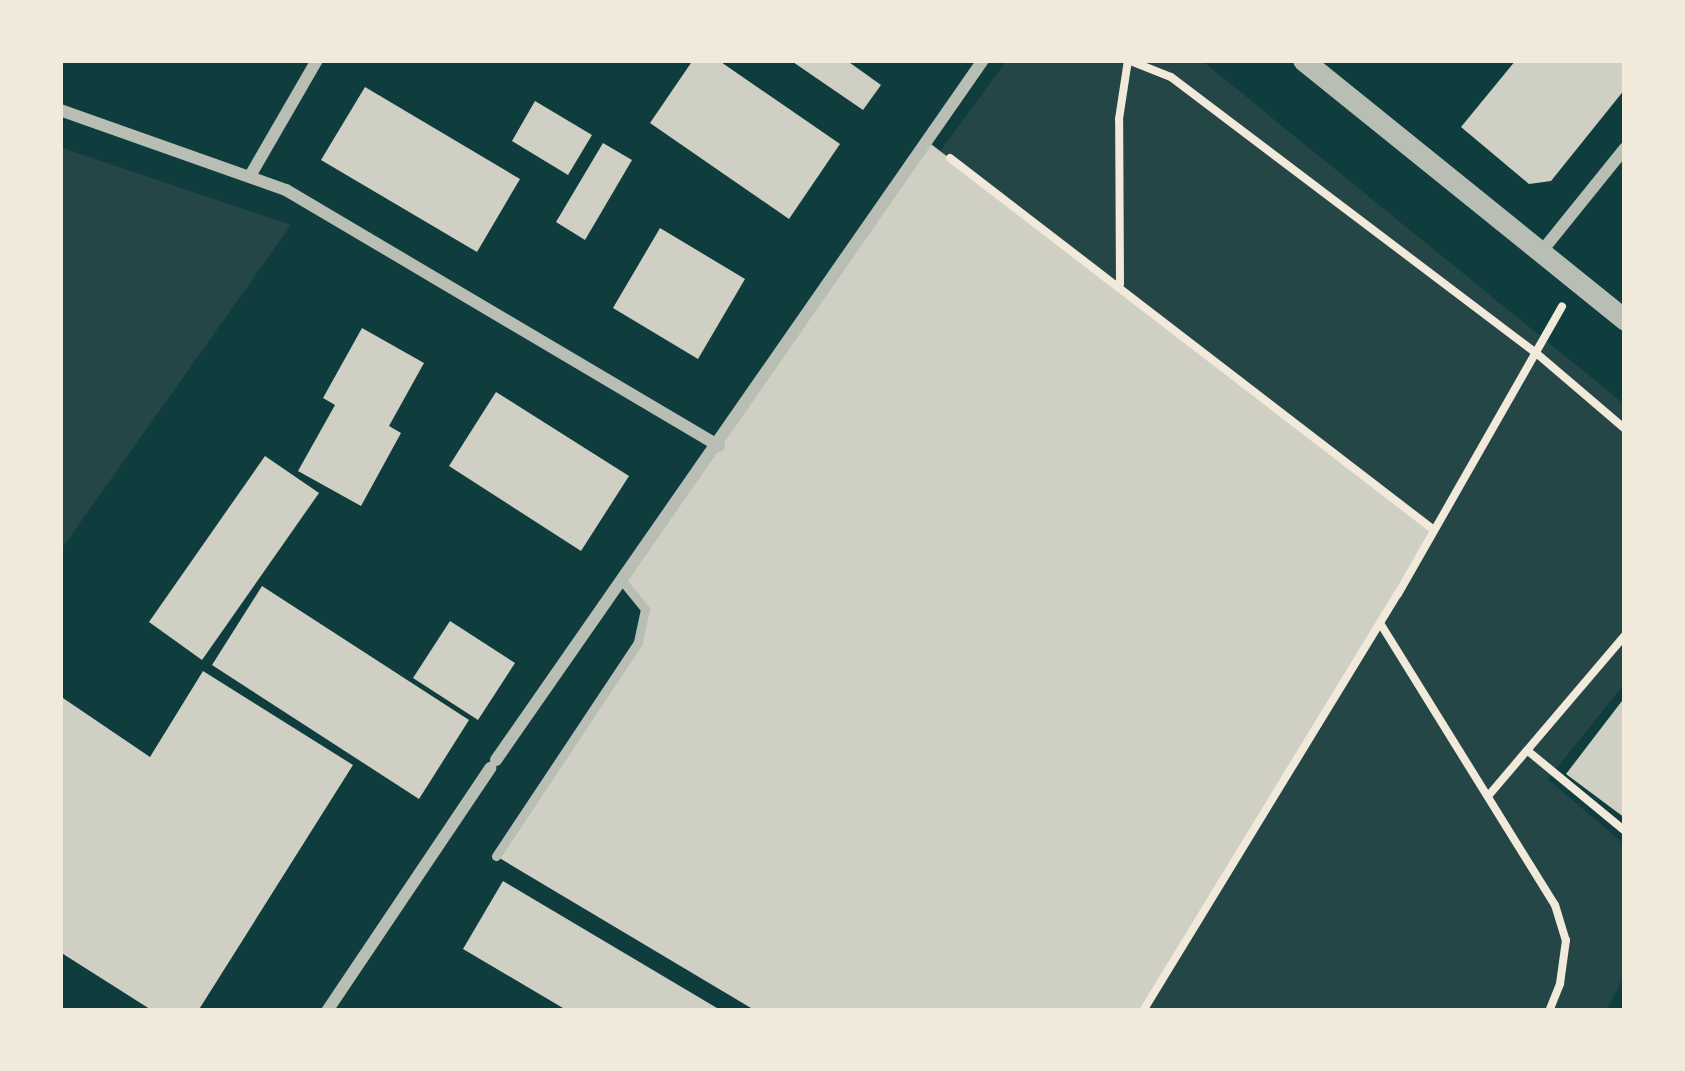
<!DOCTYPE html>
<style>
body{margin:0}
#map{position:relative;width:1685px;height:1071px;overflow:hidden;background:#0f3d3e;font-family:"PT Sans",sans-serif}
div>[style]{position:absolute}
[style*='--x']{left:calc(var(--x)*1px);top:calc(var(--y)*1px);width:calc(var(--w)*1px);rotate:calc(var(--a)*1deg)}
.green>*{inset:0;background:#244646}
.building>*{inset:0;background:#cfcfc3}
.path>*{height:8px;margin:-4px;padding:0 4px;transform-origin:4px;border-radius:4px;background:#f1e9da}
.service>*{height:9px;margin:-4.5px;padding:0 4.5px;transform-origin:4.5px;border-radius:4.5px;background:#b8beb3}
.minor>*{height:12px;margin:-6px;padding:0 6px;transform-origin:6px;border-radius:6px;background:#b8beb3}
.tertiary>*{height:21px;margin:-10.5px;padding:0 10.5px;transform-origin:10.5px;border-radius:10.5px;background:#b8beb3}
span{translate:-50% -50%;white-space:nowrap;text-align:center;line-height:1.15;-webkit-text-stroke:9px #f1e9da;paint-order:stroke}
.frame{position:absolute;inset:0;border:63px solid #f1e9da;pointer-events:none}
</style>
<div id="map">
<div class="green">
<i style="clip-path:polygon(1007px 60px,1201px 60px,1625px 405px,1625px 683px,1548px 779px,1625px 845px,1625px 975px,1606px 1011px,1129px 1011px,928px 168px)"></i>
<i style="clip-path:polygon(60px 147px,291px 225px,60px 551px)"></i>
</div>
<div class="building">
<i style="clip-path:polygon(693px 60px,718px 60px,840px 144px,789px 219px,650px 123px)"></i>
<i style="clip-path:polygon(790px 60px,846px 60px,881px 85px,863px 110px)"></i>
<i style="clip-path:polygon(1516px 60px,1625px 60px,1625px 89px,1551px 181px,1529px 184px,1461px 127px)"></i>
<i style="clip-path:polygon(365px 87px,520px 179px,477px 252px,321px 160px)"></i>
<i style="clip-path:polygon(535px 101px,592px 135px,568px 175px,512px 141px)"></i>
<i style="clip-path:polygon(927px 141px,1434px 530px,1140px 1011px,756px 1011px,496px 856px,638px 642px,645px 609px,624px 583px)"></i>
<i style="clip-path:polygon(603px 143px,632px 160px,585px 240px,556px 222px)"></i>
<i style="clip-path:polygon(660px 228px,745px 279px,698px 359px,613px 308px)"></i>
<i style="clip-path:polygon(362px 328px,424px 363px,389px 426px,401px 433px,361px 506px,298px 471px,335px 405px,323px 398px)"></i>
<i style="clip-path:polygon(496px 392px,629px 476px,581px 551px,449px 466px)"></i>
<i style="clip-path:polygon(265px 456px,319px 493px,202px 660px,149px 622px)"></i>
<i style="clip-path:polygon(262px 586px,469px 720px,419px 799px,212px 665px)"></i>
<i style="clip-path:polygon(450px 621px,515px 663px,478px 720px,413px 678px)"></i>
<i style="clip-path:polygon(203px 671px,353px 765px,198px 1011px,153px 1011px,60px 952px,60px 696px,150px 757px)"></i>
<i style="clip-path:polygon(1625px 697px,1625px 818px,1566px 774px)"></i>
<i style="clip-path:polygon(503px 881px,722px 1011px,568px 1011px,463px 949px)"></i>
</div>
<div class="path">
<i style="--x:1128;--y:60;--w:46;--a:21.6"></i>
<i style="--x:1171;--y:77;--w:456;--a:37.1"></i>
<i style="--x:1535;--y:352;--w:118;--a:40.5"></i>
<i style="--x:950;--y:158;--w:610;--a:37.55"></i>
<i style="--x:1120;--y:284;--w:165;--a:-90.3"></i>
<i style="--x:1119;--y:119;--w:60;--a:-81.3"></i>
<i style="--x:1380;--y:623;--w:332;--a:58.2"></i>
<i style="--x:1555;--y:905;--w:37;--a:73"></i>
<i style="--x:1566;--y:940;--w:44;--a:97.8"></i>
<i style="--x:1560;--y:984;--w:29;--a:112"></i>
<i style="--x:1528;--y:751;--w:126;--a:39.5"></i>
<i style="--x:1489;--y:795;--w:210;--a:-49.6"></i>
<i style="--x:1143;--y:1011;--w:489;--a:-58.6"></i>
<i style="--x:1398;--y:594;--w:331;--a:-60.3"></i>
</div>
<div class="service">
<i style="--x:496;--y:856;--w:257;--a:-56.4"></i>
<i style="--x:638;--y:642;--w:34;--a:-78"></i>
<i style="--x:645;--y:609;--w:33;--a:-129"></i>
</div>
<div class="minor">
<i style="--x:60;--y:110;--w:240;--a:19.5"></i>
<i style="--x:286;--y:190;--w:503;--a:30.59"></i>
<i style="--x:250;--y:176;--w:134;--a:-60"></i>
<i style="--x:1542;--y:251;--w:132;--a:-51.1"></i>
<i style="--x:496;--y:760;--w:853;--a:-55.17"></i>
<i style="--x:327;--y:1011;--w:293;--a:-56.1"></i>
</div>
<div class="tertiary">
<i style="--x:1303;--y:60;--w:414;--a:38.9"></i>
</div>
<div class="frame"></div>
</div>
